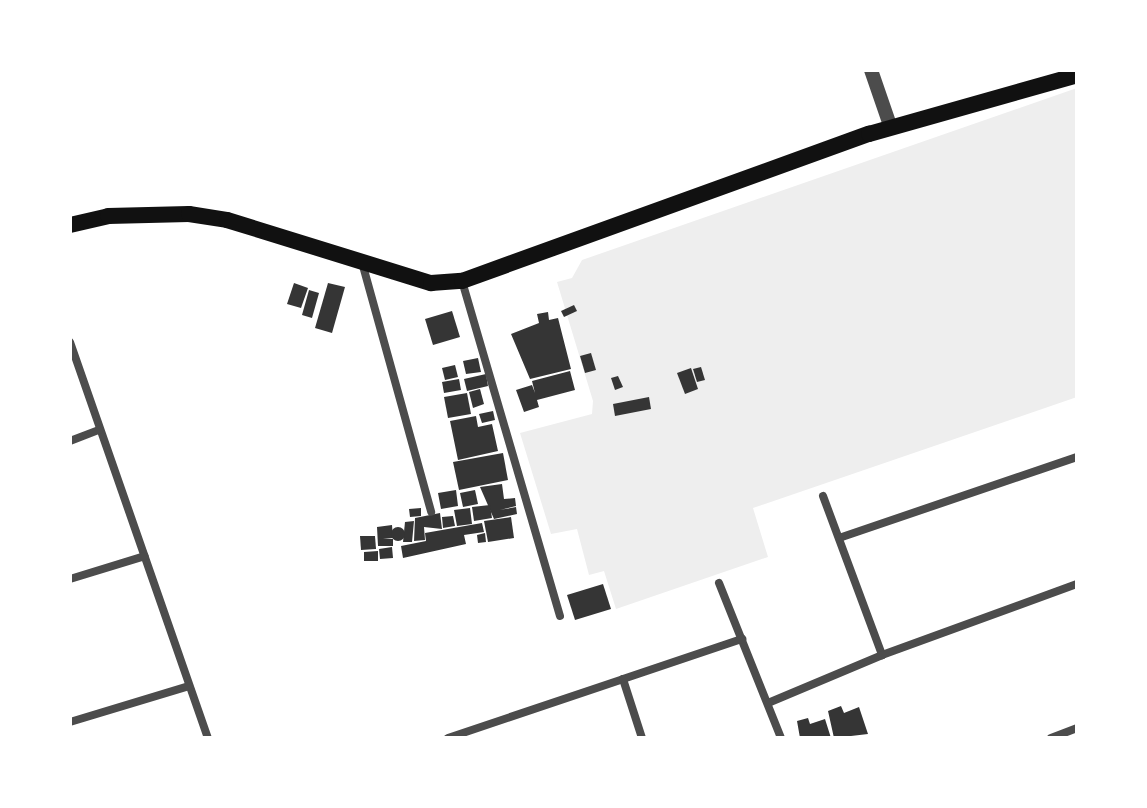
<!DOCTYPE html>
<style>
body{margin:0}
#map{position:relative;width:1147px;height:808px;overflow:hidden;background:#fff;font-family:"Crimson Pro",serif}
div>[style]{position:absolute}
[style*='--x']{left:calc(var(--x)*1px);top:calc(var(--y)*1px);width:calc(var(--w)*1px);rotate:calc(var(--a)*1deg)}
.green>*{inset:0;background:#eee}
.building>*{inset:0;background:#353535}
.round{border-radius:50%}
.minor>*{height:8px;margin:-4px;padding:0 4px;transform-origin:4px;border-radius:4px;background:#4c4c4c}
.tertiary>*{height:14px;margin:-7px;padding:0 7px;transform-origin:7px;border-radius:7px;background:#4c4c4c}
.secondary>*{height:16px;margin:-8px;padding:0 8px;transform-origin:8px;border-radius:8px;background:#111}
span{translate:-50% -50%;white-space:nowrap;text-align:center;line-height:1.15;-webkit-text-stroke:6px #fff;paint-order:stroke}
.frame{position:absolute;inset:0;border:72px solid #fff;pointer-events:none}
</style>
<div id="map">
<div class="green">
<i style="clip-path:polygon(1077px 88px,1077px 397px,753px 508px,768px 557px,616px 609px,604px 571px,589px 575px,577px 529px,551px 534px,520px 433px,592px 414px,593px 401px,557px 282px,572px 278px,582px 260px)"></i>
</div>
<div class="building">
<i style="clip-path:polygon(294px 283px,308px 288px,301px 308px,287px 304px)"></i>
<i style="clip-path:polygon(328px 283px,345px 287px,332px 333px,315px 328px)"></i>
<i style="clip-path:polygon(309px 290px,319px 293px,312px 318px,302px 315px)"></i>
<i style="clip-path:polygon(574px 305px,577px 311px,564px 317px,561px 311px)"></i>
<i style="clip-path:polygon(452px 311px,460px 337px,433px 345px,425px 319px)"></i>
<i style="clip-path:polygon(548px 312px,549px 320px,558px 318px,571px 369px,530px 379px,511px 334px,539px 323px,537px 314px)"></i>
<i style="clip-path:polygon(591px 353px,596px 370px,585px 373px,580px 356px)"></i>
<i style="clip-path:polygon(478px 358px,481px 372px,466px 374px,463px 361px)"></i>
<i style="clip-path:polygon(455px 365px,458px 377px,445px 380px,442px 368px)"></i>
<i style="clip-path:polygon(701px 367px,705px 380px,697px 382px,693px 369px)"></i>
<i style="clip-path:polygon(691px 368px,698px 389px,685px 394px,677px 373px)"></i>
<i style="clip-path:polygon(570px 371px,575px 390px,537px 400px,539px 407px,524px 412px,516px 390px,532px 385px,535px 393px,532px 381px)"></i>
<i style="clip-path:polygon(486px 374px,488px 386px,467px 391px,464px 379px)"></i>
<i style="clip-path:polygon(618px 376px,623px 387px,615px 390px,611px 378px)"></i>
<i style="clip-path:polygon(459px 379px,461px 390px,444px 393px,442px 382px)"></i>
<i style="clip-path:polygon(480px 389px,484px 404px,473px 408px,469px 392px)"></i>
<i style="clip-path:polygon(467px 393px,471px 414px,448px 418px,444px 397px)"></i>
<i style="clip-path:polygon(649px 397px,651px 409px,615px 416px,613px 404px)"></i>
<i style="clip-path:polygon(493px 411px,495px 420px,482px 423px,479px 414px)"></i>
<i style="clip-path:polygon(476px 416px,478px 427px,492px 424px,498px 451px,458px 460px,450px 421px)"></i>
<i style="clip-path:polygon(503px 453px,508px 480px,459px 490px,453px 462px)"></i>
<i style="clip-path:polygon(502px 484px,504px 499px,515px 498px,516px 506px,500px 510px,516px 507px,517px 514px,494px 519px,480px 487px)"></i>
<i style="clip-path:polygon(456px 490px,458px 506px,441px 509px,438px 493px)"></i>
<i style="clip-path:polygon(475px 490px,478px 504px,463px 507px,460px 493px)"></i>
<i style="clip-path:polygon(490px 505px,492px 518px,474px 521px,472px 507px)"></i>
<i style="clip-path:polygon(421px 508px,421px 516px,410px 517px,409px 509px)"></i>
<i style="clip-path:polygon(470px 508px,472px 524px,457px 526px,454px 510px)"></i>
<i style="clip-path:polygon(440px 513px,442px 529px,424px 527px,425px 540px,414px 541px,415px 518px)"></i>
<i style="clip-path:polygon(453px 516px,455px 526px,443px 528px,442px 517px)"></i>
<i style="clip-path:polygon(511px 517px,514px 538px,488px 542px,484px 521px)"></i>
<i style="clip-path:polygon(414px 521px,412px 542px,403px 542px,405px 522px)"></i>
<i style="clip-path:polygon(482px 523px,484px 532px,464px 535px,466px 544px,403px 558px,401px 546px,426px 541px,425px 533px)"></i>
<i style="clip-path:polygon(392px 525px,393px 538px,383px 539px,393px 539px,393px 546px,378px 546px,377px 527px)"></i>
<i class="round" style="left:391px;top:527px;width:14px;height:14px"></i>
<i style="clip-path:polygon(485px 533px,486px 542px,478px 543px,477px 535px)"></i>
<i style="clip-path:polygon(360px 536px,375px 536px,376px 549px,361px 550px)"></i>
<i style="clip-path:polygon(392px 547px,393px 558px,380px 559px,379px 549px)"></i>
<i style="clip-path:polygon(378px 551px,378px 561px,364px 561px,364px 552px)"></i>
<i style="clip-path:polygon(603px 584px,611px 609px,575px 620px,567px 595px)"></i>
<i style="clip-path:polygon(841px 706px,844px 713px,859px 707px,868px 734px,834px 738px,828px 711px)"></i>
<i style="clip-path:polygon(808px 718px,810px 724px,825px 719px,831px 738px,800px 738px,797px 721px)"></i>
</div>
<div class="minor">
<i style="--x:363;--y:266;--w:255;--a:74.5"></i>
<i style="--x:462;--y:281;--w:349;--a:73.7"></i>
<i style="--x:70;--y:342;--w:419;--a:70.8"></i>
<i style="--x:70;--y:441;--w:31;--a:-21"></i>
<i style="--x:823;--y:496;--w:170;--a:69.6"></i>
<i style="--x:882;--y:655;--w:208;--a:-20"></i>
<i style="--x:839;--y:538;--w:251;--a:-18.8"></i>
<i style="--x:70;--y:579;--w:78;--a:-17"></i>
<i style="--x:719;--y:583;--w:167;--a:68.2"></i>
<i style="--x:768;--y:703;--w:124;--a:-22.8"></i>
<i style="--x:70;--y:722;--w:124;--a:-16.8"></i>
<i style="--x:448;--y:738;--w:185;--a:-18.6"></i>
<i style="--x:642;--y:738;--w:62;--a:-107.9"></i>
<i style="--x:623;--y:679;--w:126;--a:-18.6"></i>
<i style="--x:1051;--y:738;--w:28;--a:-21"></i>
</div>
<div class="tertiary">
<i style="--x:871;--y:70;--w:61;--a:71"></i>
</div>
<div class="secondary">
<i style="--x:70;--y:225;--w:39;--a:-13"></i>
<i style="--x:108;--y:216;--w:81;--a:-1.4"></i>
<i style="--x:189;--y:214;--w:38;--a:9"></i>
<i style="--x:227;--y:220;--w:214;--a:17.2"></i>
<i style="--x:431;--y:283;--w:31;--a:-4"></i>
<i style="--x:462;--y:281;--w:433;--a:-19.9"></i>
<i style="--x:869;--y:134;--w:216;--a:-15.8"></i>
</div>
<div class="frame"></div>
</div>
